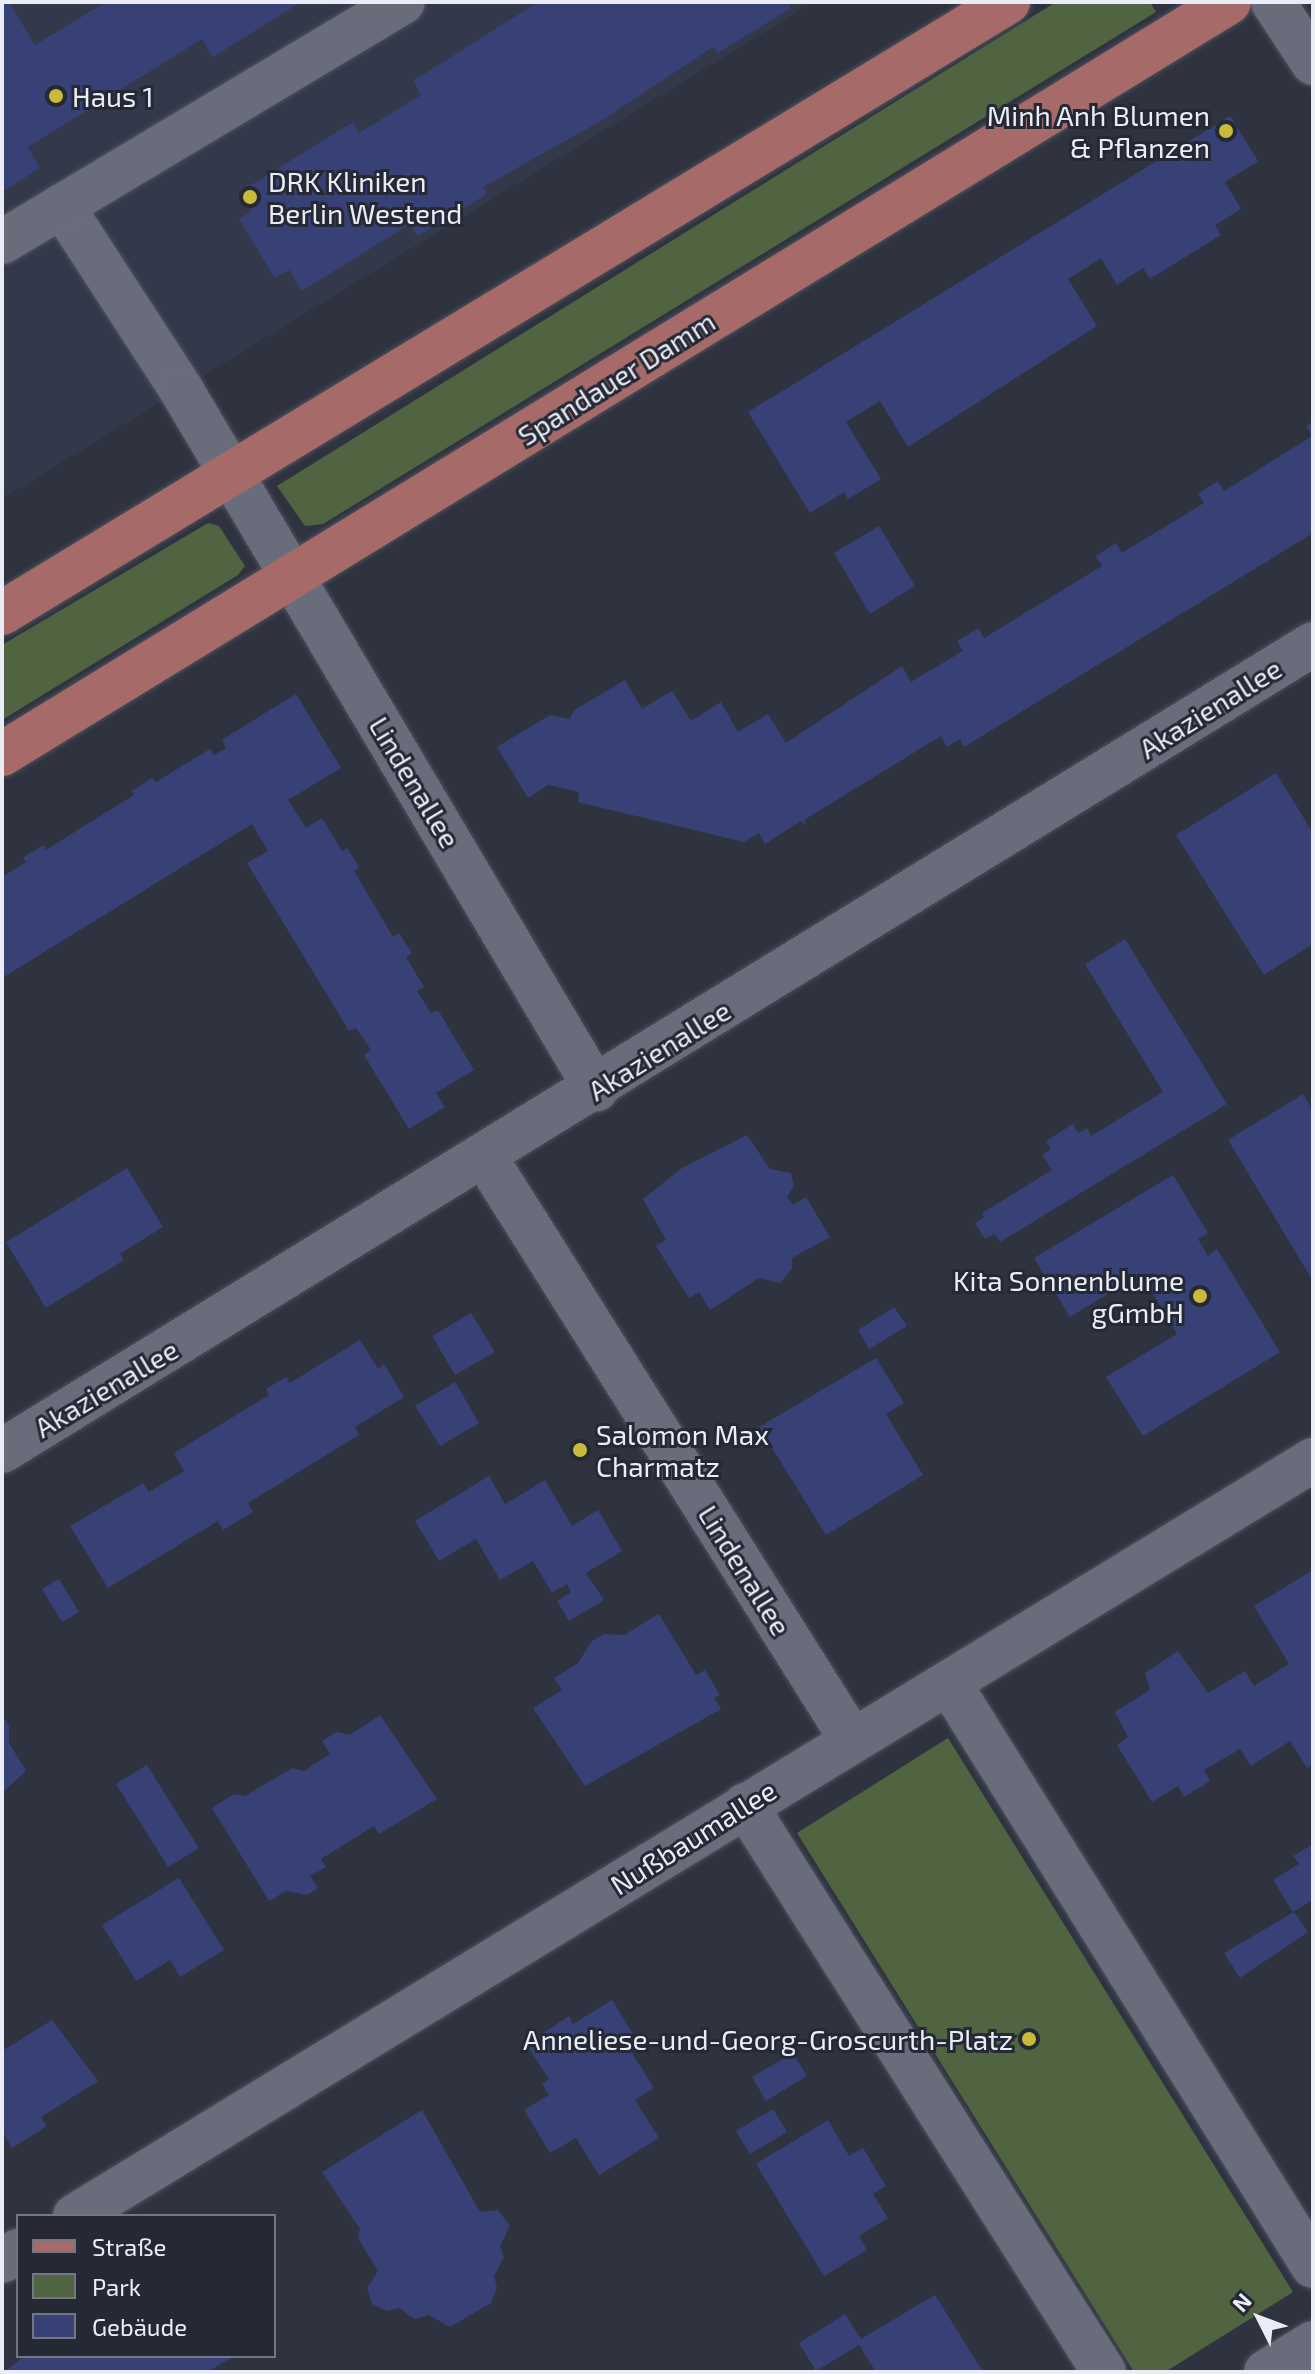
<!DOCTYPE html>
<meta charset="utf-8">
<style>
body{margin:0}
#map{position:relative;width:1315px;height:2374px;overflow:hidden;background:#2f333f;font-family:"Exo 2",sans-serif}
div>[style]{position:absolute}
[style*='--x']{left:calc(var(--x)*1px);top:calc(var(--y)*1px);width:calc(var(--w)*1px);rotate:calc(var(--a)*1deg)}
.built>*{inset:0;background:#33384b}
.green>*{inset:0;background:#506442}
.building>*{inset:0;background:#374175}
.roads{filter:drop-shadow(0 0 2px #4e515c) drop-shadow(0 0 2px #4e515c)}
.minor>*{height:44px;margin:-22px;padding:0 22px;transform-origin:22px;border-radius:22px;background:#696d7b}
.major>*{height:44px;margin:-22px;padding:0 22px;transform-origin:22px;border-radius:22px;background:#a66b69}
.dots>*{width:22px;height:22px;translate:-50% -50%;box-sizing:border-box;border:4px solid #252935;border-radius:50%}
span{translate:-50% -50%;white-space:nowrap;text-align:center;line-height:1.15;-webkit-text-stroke:6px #252935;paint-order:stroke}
.poi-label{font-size:28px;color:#eaedf5}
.left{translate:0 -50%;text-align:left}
.right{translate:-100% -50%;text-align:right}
.street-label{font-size:28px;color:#eaedf5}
.frame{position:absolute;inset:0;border:4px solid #eaedf5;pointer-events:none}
.legend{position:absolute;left:16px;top:2214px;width:260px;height:144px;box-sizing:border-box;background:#252935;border:2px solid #747782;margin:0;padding:10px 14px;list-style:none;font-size:24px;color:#eaedf5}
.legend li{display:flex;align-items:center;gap:16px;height:40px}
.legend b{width:40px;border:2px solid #747782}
.north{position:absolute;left:1219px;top:2278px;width:80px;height:80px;-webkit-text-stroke:6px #252935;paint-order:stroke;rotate:312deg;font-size:22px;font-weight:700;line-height:32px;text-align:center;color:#eaedf5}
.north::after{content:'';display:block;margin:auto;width:28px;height:36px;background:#eaedf5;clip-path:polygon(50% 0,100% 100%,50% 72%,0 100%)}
</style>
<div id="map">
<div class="built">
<i style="clip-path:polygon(2px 2px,814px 2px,2px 499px)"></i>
</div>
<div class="green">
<i style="clip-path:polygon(1056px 2px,1150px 2px,1156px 12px,323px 524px,305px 526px,277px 486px)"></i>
<i style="clip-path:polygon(208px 523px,219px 526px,245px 566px,238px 575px,2px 720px,2px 645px)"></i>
<i style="clip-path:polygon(948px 1738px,1293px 2292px,1165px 2372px,1134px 2372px,797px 1833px)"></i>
</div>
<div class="building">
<i style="clip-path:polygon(2px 2px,9px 2px,35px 45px,106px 2px,301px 2px,213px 57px,202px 39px,28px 147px,40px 168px,2px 192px)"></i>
<i style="clip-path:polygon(538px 2px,787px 2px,791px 8px,718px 53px,713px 47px,601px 121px,483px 187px,487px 194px,418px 236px,410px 224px,302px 291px,289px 270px,275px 278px,239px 219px,252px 211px,240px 192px,353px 122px,359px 133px,421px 95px,413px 81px)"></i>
<i style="clip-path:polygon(1230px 116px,1258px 161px,1225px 182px,1241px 209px,1215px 225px,1221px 235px,1150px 279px,1143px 268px,1117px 285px,1101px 258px,1068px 279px,1097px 326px,908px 447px,880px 401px,846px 422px,881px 479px,848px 499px,844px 492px,810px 513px,748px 412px)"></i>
<i style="clip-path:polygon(1313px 422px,1313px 533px,964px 747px,960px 739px,947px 747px,941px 736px,804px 820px,807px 826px,801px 821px,765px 844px,759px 833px,744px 842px,578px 802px,579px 792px,548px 785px,528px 798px,497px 747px,550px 715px,570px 719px,573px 711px,625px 680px,642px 709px,672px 691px,691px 721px,721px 702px,738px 732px,768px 714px,786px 743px,902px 666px,911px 682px,963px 651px,957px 641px,978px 628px,984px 638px,1102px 566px,1096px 556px,1116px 543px,1122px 553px,1204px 503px,1198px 493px,1218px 481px,1224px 491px,1312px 436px,1306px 426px)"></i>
<i style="clip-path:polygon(879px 526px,915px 586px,870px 614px,834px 553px)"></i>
<i style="clip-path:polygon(296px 694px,341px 768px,288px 800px,306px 828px,322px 818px,342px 851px,347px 848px,359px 867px,354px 871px,393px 937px,399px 933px,412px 953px,406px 957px,424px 987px,417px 991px,431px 1013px,438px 1010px,474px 1070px,436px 1093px,445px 1107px,409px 1129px,364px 1055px,371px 1050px,356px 1028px,349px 1031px,247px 863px,268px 851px,252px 824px,2px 978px,2px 877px,26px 862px,23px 857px,44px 845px,46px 850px,134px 795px,131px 791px,152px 778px,156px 782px,210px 749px,214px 755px,226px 748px,222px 740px)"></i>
<i style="clip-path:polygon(1276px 773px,1313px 833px,1313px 944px,1264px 975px,1176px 835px)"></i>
<i style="clip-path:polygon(1125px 939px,1227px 1104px,1000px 1242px,995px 1234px,985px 1239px,975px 1223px,984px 1217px,982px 1213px,1052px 1170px,1042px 1155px,1051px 1149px,1046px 1141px,1073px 1124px,1078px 1133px,1087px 1128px,1091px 1136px,1163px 1092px,1085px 964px)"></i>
<i style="clip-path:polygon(1303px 1094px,1313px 1111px,1313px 1281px,1228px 1140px)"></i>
<i style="clip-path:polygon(747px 1135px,770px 1169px,791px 1173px,794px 1186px,787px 1197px,793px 1205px,806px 1197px,830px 1237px,792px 1258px,792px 1269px,780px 1283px,759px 1278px,710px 1310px,699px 1292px,689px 1298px,656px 1246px,666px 1240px,643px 1199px,682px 1168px)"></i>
<i style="clip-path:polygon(127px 1168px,163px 1227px,120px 1254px,124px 1260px,46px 1308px,6px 1242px)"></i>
<i style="clip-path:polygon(1173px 1175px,1208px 1233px,1198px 1239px,1208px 1256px,1217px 1249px,1280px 1352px,1143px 1436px,1106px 1377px,1177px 1334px,1141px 1274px,1070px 1317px,1034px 1258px)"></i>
<i style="clip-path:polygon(894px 1307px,907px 1326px,869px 1349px,858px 1330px)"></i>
<i style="clip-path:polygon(471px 1313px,495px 1352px,455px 1375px,432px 1336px)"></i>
<i style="clip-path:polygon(360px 1340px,378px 1369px,384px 1364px,404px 1397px,355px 1427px,359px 1435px,248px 1503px,253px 1512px,223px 1530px,218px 1521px,108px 1588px,70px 1526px,143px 1483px,149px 1492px,184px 1471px,174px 1453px,269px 1395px,266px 1389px,286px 1377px,290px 1383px)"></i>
<i style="clip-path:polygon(876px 1358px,904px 1403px,886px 1414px,923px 1475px,826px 1535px,759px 1427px)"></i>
<i style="clip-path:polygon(455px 1382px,479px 1423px,440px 1446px,415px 1406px)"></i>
<i style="clip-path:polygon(489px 1476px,505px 1504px,545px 1480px,572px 1526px,598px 1510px,622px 1551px,586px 1573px,604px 1600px,569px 1621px,557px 1601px,571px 1592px,567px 1584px,552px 1593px,533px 1561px,500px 1580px,476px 1539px,439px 1561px,415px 1521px)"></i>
<i style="clip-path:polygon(1313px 1570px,1313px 1764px,1307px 1768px,1290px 1741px,1251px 1766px,1240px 1749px,1204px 1770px,1210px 1781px,1184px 1797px,1178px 1786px,1152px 1802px,1117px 1745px,1128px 1737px,1115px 1712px,1150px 1690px,1145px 1673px,1178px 1651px,1208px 1693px,1245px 1671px,1254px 1686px,1289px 1664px,1254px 1606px)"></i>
<i style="clip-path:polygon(59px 1579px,79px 1612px,62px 1622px,42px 1589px)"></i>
<i style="clip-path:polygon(659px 1614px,696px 1675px,705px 1670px,720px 1695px,714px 1698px,721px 1709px,585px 1786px,533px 1708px,562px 1690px,554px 1678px,578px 1663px,592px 1641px,604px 1634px,624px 1635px)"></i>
<i style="clip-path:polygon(2px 1714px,9px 1726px,9px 1743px,26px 1771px,2px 1793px)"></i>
<i style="clip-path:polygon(380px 1715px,437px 1799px,379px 1834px,374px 1826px,321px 1859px,326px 1867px,310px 1876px,318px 1888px,307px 1895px,286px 1891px,269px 1901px,212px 1808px,234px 1794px,245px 1796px,292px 1768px,304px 1771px,330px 1754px,322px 1741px,337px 1732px,350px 1735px)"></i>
<i style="clip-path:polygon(147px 1765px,199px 1848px,168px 1867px,116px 1784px)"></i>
<i style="clip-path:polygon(1313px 1844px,1313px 1900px,1293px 1912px,1273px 1880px,1299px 1864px,1293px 1856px)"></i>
<i style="clip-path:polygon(179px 1878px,224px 1950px,180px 1977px,170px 1960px,136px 1981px,102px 1925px)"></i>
<i style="clip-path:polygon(1294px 1912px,1308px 1932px,1240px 1978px,1224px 1953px)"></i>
<i style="clip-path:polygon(612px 2000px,638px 2042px,629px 2048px,654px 2088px,635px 2100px,659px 2138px,599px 2175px,576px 2138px,550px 2153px,524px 2110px,549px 2095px,542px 2084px,549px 2079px,526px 2044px,569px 2016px,573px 2024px)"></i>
<i style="clip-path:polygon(52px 2020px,98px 2081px,41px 2117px,47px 2126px,12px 2148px,2px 2131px,2px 2051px)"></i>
<i style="clip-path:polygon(793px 2053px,807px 2076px,766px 2101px,752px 2077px)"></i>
<i style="clip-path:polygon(773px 2109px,787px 2132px,750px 2154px,736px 2131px)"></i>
<i style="clip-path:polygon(422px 2110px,480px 2212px,498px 2210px,510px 2226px,500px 2246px,504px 2257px,494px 2276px,497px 2288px,491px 2303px,450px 2327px,429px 2315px,415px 2319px,399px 2308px,387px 2311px,372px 2304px,367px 2288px,378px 2271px,358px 2238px,360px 2229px,322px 2172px)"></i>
<i style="clip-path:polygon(828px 2120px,849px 2156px,863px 2148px,886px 2186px,873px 2194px,888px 2218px,859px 2236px,867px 2250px,824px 2276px,756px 2164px)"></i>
<i style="clip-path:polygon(935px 2295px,983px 2372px,876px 2372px,859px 2345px,816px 2371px,799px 2343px,845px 2314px,861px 2339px)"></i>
<i style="clip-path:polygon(24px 2356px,235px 2356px,207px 2372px,5px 2372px)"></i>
</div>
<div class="roads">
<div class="minor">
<i style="--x:1273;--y:2;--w:73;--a:56.7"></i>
<i style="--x:62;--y:206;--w:221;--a:57"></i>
<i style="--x:182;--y:391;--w:812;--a:59.33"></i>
<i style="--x:2;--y:242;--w:467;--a:-30.9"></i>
<i style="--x:485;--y:1157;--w:689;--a:57.81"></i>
<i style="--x:2;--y:1451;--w:1539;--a:-31.61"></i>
<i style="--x:949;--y:1683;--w:687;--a:58.02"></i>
<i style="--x:745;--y:1805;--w:671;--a:57.66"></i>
<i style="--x:75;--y:2216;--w:1451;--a:-31.41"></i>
<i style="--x:2;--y:2261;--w:19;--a:-32"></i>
<i style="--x:1266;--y:2372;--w:55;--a:-31.7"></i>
</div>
<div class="major">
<i style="--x:2;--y:613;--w:1177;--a:-31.27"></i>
<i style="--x:2;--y:754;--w:1439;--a:-31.5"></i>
</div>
</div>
<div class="dots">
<i style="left:56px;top:96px;background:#c9ba3a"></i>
<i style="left:1226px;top:131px;background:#c9ba3a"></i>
<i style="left:250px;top:197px;background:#c9ba3a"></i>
<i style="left:1200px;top:1296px;background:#c9ba3a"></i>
<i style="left:580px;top:1450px;background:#c9ba3a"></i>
<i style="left:1029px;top:2039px;background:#c9ba3a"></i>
</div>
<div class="poi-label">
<span class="left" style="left:72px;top:96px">Haus 1</span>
<span class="right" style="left:1210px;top:131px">Minh Anh Blumen<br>&amp; Pflanzen</span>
<span class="left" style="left:268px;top:197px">DRK Kliniken<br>Berlin Westend</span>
<span class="right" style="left:1184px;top:1296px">Kita Sonnenblume<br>gGmbH</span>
<span class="left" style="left:596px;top:1450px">Salomon Max<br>Charmatz</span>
<span class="right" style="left:1013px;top:2039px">Anneliese-und-Georg-Groscurth-Platz</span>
</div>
<div class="street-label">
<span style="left:616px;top:378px;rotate:-32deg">Spandauer Damm</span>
<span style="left:1210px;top:708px;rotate:-32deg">Akazienallee</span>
<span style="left:415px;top:782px;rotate:59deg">Lindenallee</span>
<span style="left:659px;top:1050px;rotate:-32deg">Akazienallee</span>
<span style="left:106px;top:1388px;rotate:-31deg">Akazienallee</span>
<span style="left:745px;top:1570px;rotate:58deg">Lindenallee</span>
<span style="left:693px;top:1837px;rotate:-32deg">Nußbaumallee</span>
</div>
<div class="frame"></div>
<ul class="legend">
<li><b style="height:10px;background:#a66b69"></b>Straße</li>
<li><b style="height:22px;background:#506442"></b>Park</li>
<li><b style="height:22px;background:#374175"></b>Gebäude</li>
</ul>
<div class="north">N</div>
</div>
